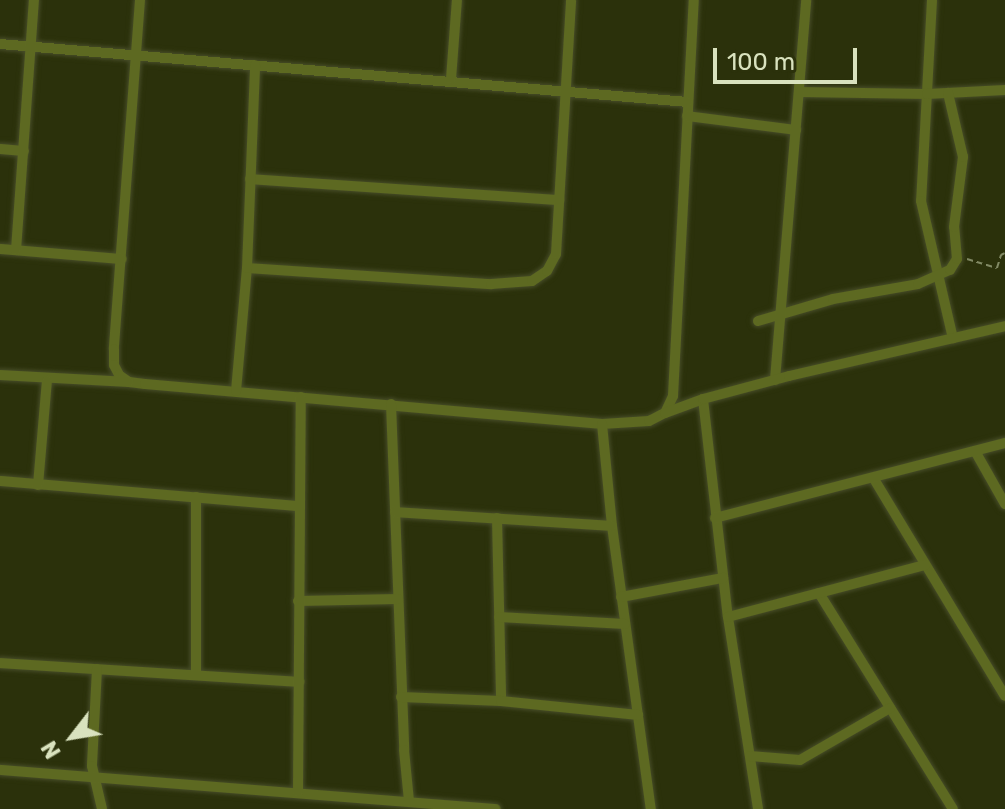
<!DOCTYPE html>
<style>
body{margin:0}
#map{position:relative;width:1005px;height:809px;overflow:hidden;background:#2b310b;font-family:Rubik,sans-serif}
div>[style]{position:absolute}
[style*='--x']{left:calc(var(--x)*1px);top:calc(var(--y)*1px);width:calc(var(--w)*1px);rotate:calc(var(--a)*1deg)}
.path>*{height:2px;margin-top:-1px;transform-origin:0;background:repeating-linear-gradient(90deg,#818964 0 6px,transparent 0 10px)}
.roads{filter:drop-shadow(0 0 2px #474d28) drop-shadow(0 0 2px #474d28)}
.street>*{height:10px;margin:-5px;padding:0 5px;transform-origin:5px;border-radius:5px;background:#5d6921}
span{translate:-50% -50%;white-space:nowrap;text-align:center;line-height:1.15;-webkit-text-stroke:8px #2b310b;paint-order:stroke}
.north{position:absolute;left:32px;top:697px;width:80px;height:80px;-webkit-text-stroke:6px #2b310b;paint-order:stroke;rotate:239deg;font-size:22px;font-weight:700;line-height:32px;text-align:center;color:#d9e2be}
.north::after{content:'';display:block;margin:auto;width:28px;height:36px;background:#d9e2be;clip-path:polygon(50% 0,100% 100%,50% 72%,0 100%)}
.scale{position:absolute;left:713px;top:48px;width:144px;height:36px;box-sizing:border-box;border:4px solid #d9e2be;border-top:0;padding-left:10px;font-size:24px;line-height:28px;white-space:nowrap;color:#d9e2be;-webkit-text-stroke:6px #2b310b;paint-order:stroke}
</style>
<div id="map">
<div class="path">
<i style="--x:967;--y:259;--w:31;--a:17"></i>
<i style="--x:997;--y:268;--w:14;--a:-73"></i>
<i style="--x:1001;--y:255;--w:4;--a:-27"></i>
</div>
<div class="roads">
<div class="street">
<i style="--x:140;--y:0;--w:350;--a:94.3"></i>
<i style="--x:114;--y:349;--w:16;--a:90"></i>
<i style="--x:114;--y:365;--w:11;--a:63"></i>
<i style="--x:119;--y:375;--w:12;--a:35"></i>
<i style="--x:129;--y:382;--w:16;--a:7"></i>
<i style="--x:145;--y:384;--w:459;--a:5"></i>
<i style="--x:602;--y:424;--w:47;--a:-3.7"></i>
<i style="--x:649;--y:421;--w:18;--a:-27"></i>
<i style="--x:665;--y:413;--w:19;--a:-65"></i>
<i style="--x:673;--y:396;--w:397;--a:-87"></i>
<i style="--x:932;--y:0;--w:201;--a:93.1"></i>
<i style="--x:921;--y:201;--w:141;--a:76.9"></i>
<i style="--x:0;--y:44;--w:690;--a:4.82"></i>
<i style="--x:451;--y:79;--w:79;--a:-85.7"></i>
<i style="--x:799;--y:92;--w:128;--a:0.9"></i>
<i style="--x:927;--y:94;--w:78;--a:-2.9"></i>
<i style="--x:687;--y:116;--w:110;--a:7.3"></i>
<i style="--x:0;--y:149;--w:24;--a:5"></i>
<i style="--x:250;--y:179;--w:310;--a:3.9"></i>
<i style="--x:0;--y:249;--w:122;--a:4.7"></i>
<i style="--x:16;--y:250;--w:251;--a:-85.9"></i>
<i style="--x:247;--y:268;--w:245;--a:3.8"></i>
<i style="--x:491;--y:284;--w:41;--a:-4.2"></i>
<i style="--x:532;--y:281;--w:18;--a:-34"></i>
<i style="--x:547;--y:271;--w:19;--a:-62"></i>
<i style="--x:556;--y:254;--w:254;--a:-86.6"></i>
<i style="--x:758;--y:321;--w:78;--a:-16.3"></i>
<i style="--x:833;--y:299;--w:86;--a:-10"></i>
<i style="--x:918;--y:284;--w:35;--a:-24"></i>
<i style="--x:950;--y:270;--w:13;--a:-58"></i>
<i style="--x:957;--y:259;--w:32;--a:-95"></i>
<i style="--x:954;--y:227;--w:71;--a:-82.7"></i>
<i style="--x:963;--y:157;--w:66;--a:-103.2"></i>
<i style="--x:0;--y:375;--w:129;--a:3.1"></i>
<i style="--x:775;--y:380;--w:381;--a:-85.3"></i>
<i style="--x:236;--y:391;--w:123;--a:-84.9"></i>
<i style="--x:247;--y:268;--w:203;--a:-87.7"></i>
<i style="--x:703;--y:399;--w:219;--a:83.5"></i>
<i style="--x:728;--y:617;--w:194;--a:81.1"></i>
<i style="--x:391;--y:404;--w:346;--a:87.8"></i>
<i style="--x:404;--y:750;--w:51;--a:84.4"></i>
<i style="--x:665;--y:413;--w:40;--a:-20.2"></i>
<i style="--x:703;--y:399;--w:89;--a:-15"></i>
<i style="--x:789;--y:376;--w:222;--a:-13"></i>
<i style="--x:602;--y:424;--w:102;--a:84.4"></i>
<i style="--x:612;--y:526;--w:286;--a:82.2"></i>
<i style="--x:975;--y:451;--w:61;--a:60.5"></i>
<i style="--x:874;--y:479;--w:253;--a:58.9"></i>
<i style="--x:0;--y:481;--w:299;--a:4.8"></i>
<i style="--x:38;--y:485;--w:105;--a:-85.1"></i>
<i style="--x:196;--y:497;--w:178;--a:90"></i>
<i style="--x:395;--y:512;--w:217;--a:3.7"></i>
<i style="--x:497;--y:518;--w:183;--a:88.7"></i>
<i style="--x:715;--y:518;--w:300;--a:-14.5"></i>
<i style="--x:819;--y:593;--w:254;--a:58.2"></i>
<i style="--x:621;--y:597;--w:104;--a:-10.6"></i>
<i style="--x:298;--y:601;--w:100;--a:-1.1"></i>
<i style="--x:499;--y:617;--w:126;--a:3.2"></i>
<i style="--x:728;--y:617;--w:204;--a:-14.8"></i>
<i style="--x:0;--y:663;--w:300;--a:3.6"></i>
<i style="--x:97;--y:669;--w:97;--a:93"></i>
<i style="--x:92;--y:766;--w:44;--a:76.9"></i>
<i style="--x:401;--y:697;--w:100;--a:2.3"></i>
<i style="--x:501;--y:701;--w:138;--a:5.8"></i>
<i style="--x:750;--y:756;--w:50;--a:4.6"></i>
<i style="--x:800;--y:760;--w:104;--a:-30"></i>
<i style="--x:0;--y:770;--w:497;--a:4.5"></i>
<i style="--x:298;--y:792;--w:395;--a:-89.6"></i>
</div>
</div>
<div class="north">N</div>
<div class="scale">100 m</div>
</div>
